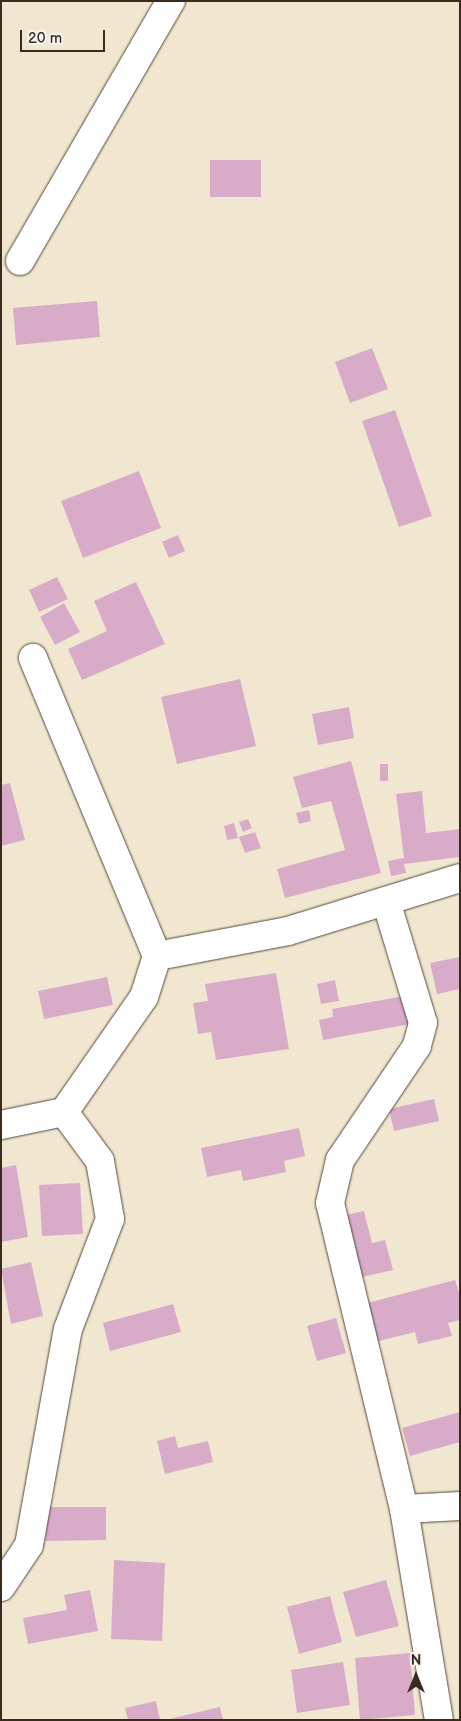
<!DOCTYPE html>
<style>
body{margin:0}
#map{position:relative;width:461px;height:1721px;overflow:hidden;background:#f1e7d0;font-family:"Balsamiq Sans",sans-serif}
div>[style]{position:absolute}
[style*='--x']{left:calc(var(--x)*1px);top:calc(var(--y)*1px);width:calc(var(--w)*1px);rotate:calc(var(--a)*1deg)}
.building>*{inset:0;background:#d8acc9}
.roads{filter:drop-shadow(0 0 1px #564639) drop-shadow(0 0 1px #564639)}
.minor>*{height:28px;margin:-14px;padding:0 14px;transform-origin:14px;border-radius:14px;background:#fff}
span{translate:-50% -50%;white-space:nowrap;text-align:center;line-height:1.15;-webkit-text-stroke:4px #f6f6f2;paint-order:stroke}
.frame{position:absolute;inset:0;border:2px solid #3b2a1e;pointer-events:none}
.north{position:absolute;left:391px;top:1651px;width:50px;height:50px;-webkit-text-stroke:4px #f6f6f2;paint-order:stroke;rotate:0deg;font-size:14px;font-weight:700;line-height:20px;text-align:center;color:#3b2a1e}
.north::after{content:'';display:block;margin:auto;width:18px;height:22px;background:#3b2a1e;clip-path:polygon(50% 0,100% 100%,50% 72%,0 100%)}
.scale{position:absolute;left:20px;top:30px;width:85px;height:22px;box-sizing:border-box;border:2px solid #3b2a1e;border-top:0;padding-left:6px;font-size:15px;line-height:18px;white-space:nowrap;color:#3b2a1e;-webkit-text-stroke:4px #f6f6f2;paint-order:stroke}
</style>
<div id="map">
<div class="building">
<i style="clip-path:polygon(210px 160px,261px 160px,261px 197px,210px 197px)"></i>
<i style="clip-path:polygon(97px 301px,100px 337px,16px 345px,13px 308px)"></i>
<i style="clip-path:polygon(372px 348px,388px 389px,350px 403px,335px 362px)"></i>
<i style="clip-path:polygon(395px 410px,432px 516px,399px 527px,362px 421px)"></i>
<i style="clip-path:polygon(139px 471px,161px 528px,83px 558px,61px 501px)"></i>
<i style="clip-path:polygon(178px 535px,185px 551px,169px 558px,162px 542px)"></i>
<i style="clip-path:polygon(57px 577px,68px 599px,39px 612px,29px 590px)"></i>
<i style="clip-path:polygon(136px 582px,165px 644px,82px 680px,68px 649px,107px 631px,94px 601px)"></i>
<i style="clip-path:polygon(64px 603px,80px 632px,55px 645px,40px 617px)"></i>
<i style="clip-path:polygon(240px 679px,256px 746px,177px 764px,161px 697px)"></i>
<i style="clip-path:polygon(349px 707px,354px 738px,318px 745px,312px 714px)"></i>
<i style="clip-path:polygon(351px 761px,381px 873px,285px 898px,277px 869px,345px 850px,331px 801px,302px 808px,293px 777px)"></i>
<i style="clip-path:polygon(380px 764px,388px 764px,388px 781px,380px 781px)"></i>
<i style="clip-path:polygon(10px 783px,25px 840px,1px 846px,1px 785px)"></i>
<i style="clip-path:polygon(422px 791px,426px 833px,460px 829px,460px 857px,404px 864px,406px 873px,391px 876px,388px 861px,404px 858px,396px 794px)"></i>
<i style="clip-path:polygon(309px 810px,311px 821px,299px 824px,296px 813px)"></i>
<i style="clip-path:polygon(248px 819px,252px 828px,243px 832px,239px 822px)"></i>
<i style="clip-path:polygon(234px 823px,238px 838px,227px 840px,224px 826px)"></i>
<i style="clip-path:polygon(255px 832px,261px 848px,245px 853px,239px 837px)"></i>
<i style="clip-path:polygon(460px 957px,460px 989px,437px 994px,430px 963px)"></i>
<i style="clip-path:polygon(276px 973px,289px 1049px,216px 1060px,211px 1032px,198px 1034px,193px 1003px,208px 1001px,205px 984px)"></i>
<i style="clip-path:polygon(107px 977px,113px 1005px,44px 1019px,38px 991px)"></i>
<i style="clip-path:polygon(335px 980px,339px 1001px,321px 1004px,317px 984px)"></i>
<i style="clip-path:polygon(404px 996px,410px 1024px,323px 1040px,319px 1020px,333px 1017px,332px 1009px)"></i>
<i style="clip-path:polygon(434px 1099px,439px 1121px,394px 1131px,389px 1109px)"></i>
<i style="clip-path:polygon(299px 1128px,305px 1156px,284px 1161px,286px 1172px,243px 1181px,241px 1170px,207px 1177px,201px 1148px)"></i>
<i style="clip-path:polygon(16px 1165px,28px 1237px,1px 1242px,1px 1168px)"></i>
<i style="clip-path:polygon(80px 1183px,83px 1234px,42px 1236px,39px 1185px)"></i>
<i style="clip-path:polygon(364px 1211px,372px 1243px,385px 1240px,393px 1270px,358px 1278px,342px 1216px)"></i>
<i style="clip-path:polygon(31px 1262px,43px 1316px,11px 1324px,1px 1269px)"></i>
<i style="clip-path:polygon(455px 1280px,460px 1296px,460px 1320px,448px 1323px,452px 1336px,418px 1344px,415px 1332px,371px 1343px,360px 1305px)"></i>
<i style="clip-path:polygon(173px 1304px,181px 1332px,110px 1351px,103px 1323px)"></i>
<i style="clip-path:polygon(336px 1318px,346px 1353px,317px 1361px,307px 1326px)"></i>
<i style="clip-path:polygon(460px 1412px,460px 1442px,410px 1456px,402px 1428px)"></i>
<i style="clip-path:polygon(175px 1436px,178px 1448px,208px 1441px,213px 1462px,165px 1474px,157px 1441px)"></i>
<i style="clip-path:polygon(46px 1507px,106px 1507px,106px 1540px,46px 1541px)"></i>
<i style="clip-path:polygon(114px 1560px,165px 1563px,162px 1641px,111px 1639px)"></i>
<i style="clip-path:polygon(386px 1580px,399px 1626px,356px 1637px,343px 1592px)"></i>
<i style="clip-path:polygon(90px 1590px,98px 1631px,28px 1644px,23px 1618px,67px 1610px,64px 1595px)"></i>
<i style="clip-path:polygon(330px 1596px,342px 1642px,299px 1654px,287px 1607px)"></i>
<i style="clip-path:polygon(410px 1653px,415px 1715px,360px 1720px,355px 1658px)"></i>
<i style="clip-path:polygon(343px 1662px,350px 1705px,297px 1713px,291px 1670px)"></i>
<i style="clip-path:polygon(156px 1701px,160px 1720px,128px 1720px,125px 1708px)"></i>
<i style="clip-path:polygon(220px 1707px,223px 1720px,170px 1720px,169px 1719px)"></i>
</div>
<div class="roads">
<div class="minor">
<i style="--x:20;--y:261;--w:301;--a:-59.9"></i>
<i style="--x:386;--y:901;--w:127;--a:73.1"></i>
<i style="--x:423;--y:1023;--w:24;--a:105"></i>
<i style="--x:417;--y:1046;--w:138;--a:124"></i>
<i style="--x:340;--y:1160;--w:44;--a:103.1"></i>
<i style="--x:330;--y:1203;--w:315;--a:76.4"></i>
<i style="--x:404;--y:1509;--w:214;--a:80.6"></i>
<i style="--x:157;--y:956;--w:133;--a:-10.8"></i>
<i style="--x:288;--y:931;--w:180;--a:-17.1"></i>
<i style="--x:1;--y:1125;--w:64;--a:-11.7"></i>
<i style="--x:64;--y:1112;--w:140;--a:-55.2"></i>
<i style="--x:144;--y:997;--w:43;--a:-72.4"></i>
<i style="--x:157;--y:956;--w:323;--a:-112.6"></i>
<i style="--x:404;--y:1509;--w:56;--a:-3.1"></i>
<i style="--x:1;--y:1587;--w:50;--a:-56.3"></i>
<i style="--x:29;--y:1545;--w:219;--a:-79.8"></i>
<i style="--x:68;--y:1329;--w:118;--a:-69.1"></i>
<i style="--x:110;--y:1219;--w:59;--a:-99.8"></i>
<i style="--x:100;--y:1161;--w:61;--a:-126.3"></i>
</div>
</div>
<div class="frame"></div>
<div class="north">N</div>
<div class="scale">20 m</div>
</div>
